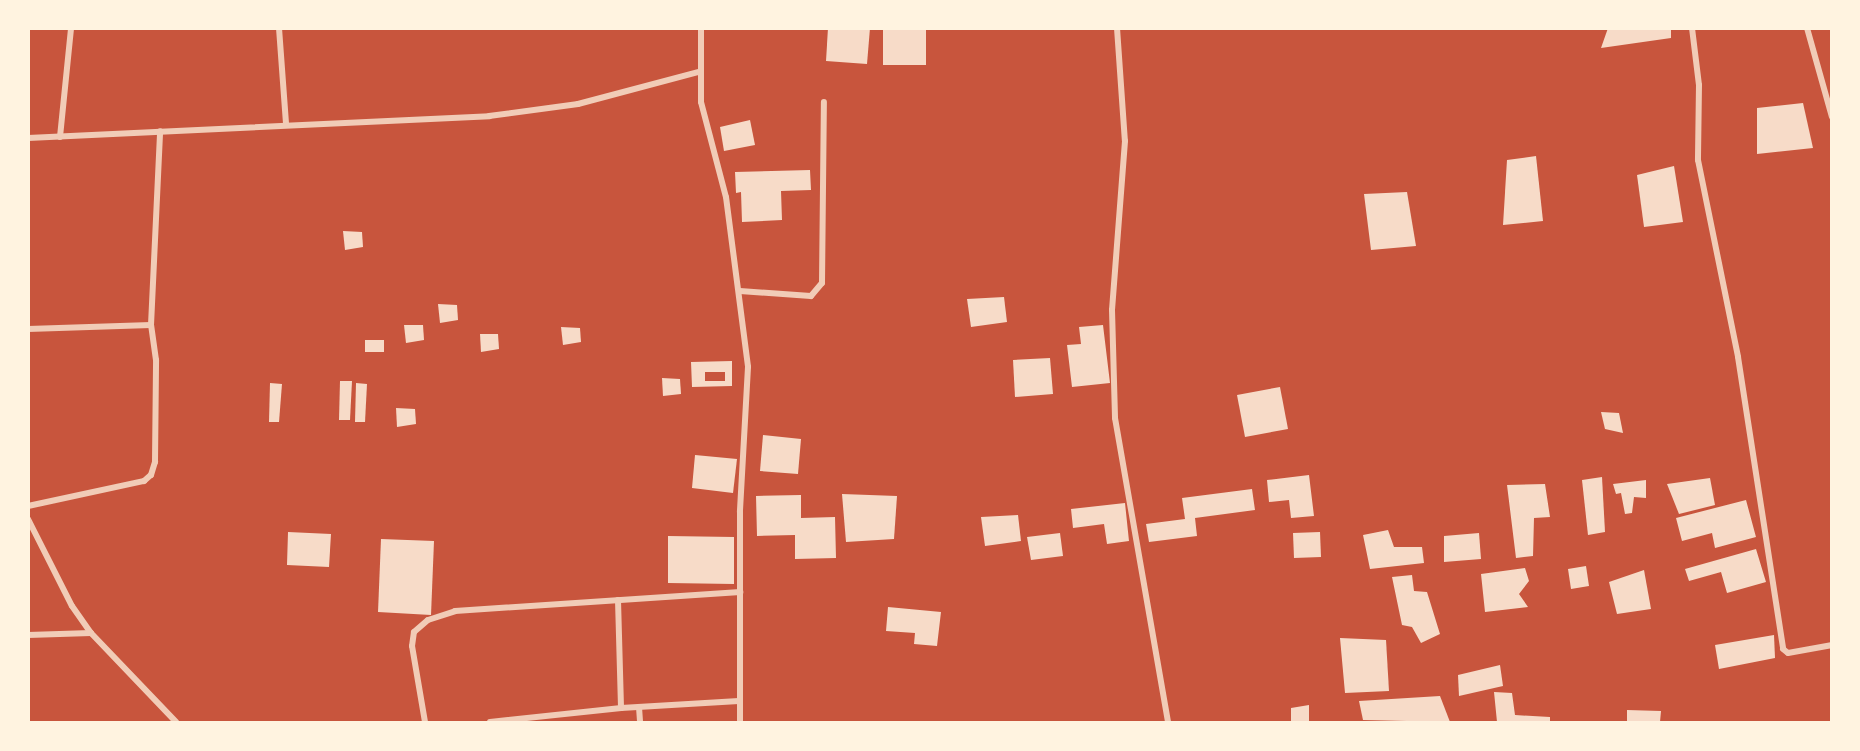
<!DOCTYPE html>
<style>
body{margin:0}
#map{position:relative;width:1860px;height:751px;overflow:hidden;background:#c8553d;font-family:Rubik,sans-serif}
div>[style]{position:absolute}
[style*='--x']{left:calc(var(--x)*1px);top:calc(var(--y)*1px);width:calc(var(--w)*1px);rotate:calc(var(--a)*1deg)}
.building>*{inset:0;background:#f7dbc8}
.minor>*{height:6px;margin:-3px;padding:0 3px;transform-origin:3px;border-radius:3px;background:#f1ccb7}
span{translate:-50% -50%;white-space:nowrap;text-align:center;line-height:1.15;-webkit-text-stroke:4.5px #fff3e0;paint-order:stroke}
.frame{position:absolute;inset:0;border:30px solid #fff3e0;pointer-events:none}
</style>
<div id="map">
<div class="building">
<i style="clip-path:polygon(828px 28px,870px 28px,867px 64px,826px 61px)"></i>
<i style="clip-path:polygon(883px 28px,926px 28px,926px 65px,883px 65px)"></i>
<i style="clip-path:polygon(1608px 28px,1671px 28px,1671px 38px,1601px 48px)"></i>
<i style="clip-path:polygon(1803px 103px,1813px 148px,1757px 154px,1757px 108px)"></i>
<i style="clip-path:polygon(750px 120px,755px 145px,724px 151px,720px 127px)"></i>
<i style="clip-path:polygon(1536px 156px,1543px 221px,1503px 225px,1507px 160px)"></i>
<i style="clip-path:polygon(1674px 166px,1683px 222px,1644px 227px,1637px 175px)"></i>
<i style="clip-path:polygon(810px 170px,811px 190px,781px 191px,782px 220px,742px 222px,741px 192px,736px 193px,735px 172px)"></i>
<i style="clip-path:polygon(1407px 192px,1416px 246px,1371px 250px,1364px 194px)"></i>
<i style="clip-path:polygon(343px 231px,362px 232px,363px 247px,345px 250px)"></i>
<i style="clip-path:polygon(1004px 297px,1007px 322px,971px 327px,967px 299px)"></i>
<i style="clip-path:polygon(438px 304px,457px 305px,458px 320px,440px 323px)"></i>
<i style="clip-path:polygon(404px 325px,423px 325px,424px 340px,406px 343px)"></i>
<i style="clip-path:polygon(1103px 325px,1110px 383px,1072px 387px,1067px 345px,1081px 344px,1079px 327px)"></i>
<i style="clip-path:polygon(561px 327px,580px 328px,581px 342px,563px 345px)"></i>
<i style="clip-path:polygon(480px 334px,498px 334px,499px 349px,481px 352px)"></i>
<i style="clip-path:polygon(365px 340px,384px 340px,384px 352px,365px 352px)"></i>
<i style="clip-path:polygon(1050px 358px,1053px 394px,1015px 397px,1013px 360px)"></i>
<i style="clip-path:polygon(evenodd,732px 361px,732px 386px,692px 387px,691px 362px,732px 361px,705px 372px,725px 372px,725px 381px,705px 381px,705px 372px)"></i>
<i style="clip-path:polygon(662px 378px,680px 379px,681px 394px,663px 396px)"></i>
<i style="clip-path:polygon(340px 381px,352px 381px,350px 420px,339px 420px)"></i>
<i style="clip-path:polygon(270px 383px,282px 384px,279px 422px,269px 422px)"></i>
<i style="clip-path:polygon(356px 383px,367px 384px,365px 422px,355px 422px)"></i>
<i style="clip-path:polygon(1280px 387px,1288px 429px,1245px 437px,1237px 395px)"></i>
<i style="clip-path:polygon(396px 408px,415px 409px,416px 424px,397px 427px)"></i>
<i style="clip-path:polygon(1601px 412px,1619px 413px,1623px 433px,1605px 429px)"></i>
<i style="clip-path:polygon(763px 435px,801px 439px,798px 474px,760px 471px)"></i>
<i style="clip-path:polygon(695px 455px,737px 459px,733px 493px,692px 488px)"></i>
<i style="clip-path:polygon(1309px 475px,1314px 516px,1291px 518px,1289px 500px,1269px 502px,1267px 480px)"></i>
<i style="clip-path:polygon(1602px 477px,1605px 532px,1588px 535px,1582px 480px)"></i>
<i style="clip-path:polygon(1710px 478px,1715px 505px,1679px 514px,1667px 484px)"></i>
<i style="clip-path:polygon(1646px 480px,1646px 498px,1634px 497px,1632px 513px,1625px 514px,1621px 493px,1616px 494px,1613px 484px)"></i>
<i style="clip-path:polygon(1545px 484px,1550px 517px,1534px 518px,1533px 556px,1516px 558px,1507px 485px)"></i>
<i style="clip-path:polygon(1252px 489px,1255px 510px,1195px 518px,1197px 536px,1149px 542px,1146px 524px,1185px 519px,1182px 498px)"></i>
<i style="clip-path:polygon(842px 494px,897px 496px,894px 539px,846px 542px)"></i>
<i style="clip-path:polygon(801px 495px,801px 518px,835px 517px,836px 558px,795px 559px,795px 535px,757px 536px,756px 496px)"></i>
<i style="clip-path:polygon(1746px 500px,1756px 537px,1715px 548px,1712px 533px,1682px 541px,1676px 518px)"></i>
<i style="clip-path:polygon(1125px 503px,1129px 541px,1107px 544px,1104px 524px,1073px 528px,1071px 509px)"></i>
<i style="clip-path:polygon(1018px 515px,1021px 541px,985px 546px,981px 517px)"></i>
<i style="clip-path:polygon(1388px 530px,1394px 547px,1422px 547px,1424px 563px,1370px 569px,1363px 535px)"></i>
<i style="clip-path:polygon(288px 532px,331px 534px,329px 567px,287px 565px)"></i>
<i style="clip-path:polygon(1320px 532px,1321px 557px,1294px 558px,1293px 533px)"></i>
<i style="clip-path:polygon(1060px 533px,1063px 556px,1031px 560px,1027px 537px)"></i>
<i style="clip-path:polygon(1479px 533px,1481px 559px,1444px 562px,1444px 536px)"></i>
<i style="clip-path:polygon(668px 536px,734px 537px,734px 584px,668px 583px)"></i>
<i style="clip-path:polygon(381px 539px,434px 541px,431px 615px,378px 612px)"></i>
<i style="clip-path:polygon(1756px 549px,1766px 582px,1727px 593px,1721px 572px,1689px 581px,1685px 569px)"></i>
<i style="clip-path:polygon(1586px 566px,1589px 586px,1571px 589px,1568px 569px)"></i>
<i style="clip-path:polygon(1525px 568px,1529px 581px,1519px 594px,1528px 607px,1485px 612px,1481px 574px)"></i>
<i style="clip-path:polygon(1644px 570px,1651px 609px,1617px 614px,1609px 582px)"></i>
<i style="clip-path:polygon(1412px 575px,1414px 591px,1427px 592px,1440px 634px,1421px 643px,1412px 627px,1402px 625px,1392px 577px)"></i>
<i style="clip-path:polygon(888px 607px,941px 612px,937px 646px,914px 644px,915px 633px,886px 631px)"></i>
<i style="clip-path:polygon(1774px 635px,1775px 658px,1719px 669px,1715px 645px)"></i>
<i style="clip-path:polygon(1340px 638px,1386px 640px,1389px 691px,1345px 693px)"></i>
<i style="clip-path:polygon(1500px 665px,1503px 686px,1459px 696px,1458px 675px)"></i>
<i style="clip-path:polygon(1494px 692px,1512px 693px,1515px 715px,1550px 717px,1550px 722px,1497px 722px)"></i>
<i style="clip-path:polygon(1440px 696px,1450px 722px,1363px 720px,1359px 701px)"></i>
<i style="clip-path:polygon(1309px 705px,1309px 722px,1291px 722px,1291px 708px)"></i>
<i style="clip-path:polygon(1627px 710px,1661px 711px,1660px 722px,1627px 722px)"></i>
</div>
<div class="minor">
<i style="--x:279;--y:28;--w:96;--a:85.8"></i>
<i style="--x:701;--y:28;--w:74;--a:90"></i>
<i style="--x:701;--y:102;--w:98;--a:75.3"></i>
<i style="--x:726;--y:197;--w:171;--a:82.6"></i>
<i style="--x:748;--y:367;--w:145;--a:93.2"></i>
<i style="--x:740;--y:512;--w:210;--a:90"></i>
<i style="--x:1117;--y:28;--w:113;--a:86"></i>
<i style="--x:1125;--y:141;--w:169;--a:94.4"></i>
<i style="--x:1112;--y:310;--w:108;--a:88.4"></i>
<i style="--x:1115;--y:418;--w:309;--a:80.1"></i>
<i style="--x:1692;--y:28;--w:57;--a:83"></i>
<i style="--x:1699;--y:85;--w:75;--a:90.8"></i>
<i style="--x:1698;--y:160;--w:201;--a:78.5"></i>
<i style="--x:1738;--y:357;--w:295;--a:81.2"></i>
<i style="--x:1783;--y:649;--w:6;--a:39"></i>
<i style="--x:1788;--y:653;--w:45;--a:-10.3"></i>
<i style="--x:1807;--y:28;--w:92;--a:74.3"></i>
<i style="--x:60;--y:137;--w:110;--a:-84.2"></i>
<i style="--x:28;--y:138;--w:462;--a:-2.7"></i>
<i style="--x:489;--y:116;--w:90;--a:-7.7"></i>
<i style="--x:578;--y:104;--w:124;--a:-14.9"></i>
<i style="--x:740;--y:291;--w:71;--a:4"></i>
<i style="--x:811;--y:296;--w:17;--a:-50"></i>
<i style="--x:822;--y:283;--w:181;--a:-89.4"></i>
<i style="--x:28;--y:329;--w:123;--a:-1.9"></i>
<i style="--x:28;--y:506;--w:119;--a:-12.2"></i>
<i style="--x:144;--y:481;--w:9;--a:-41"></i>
<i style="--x:151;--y:475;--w:14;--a:-73"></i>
<i style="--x:155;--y:462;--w:102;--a:-89.4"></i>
<i style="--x:156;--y:360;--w:35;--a:-98"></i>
<i style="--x:151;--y:325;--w:194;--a:-87.3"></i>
<i style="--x:28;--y:519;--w:97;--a:63.2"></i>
<i style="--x:72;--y:606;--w:33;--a:55"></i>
<i style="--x:91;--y:633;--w:123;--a:46.3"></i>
<i style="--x:618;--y:600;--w:108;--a:88.4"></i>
<i style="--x:28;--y:635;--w:63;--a:-1.8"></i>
<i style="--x:639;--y:707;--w:15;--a:86"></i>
<i style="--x:425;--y:722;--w:77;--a:-99.7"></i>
<i style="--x:412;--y:646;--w:14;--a:-82"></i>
<i style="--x:414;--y:632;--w:18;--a:-41"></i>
<i style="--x:428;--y:620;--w:28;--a:-18"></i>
<i style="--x:455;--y:611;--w:286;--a:-3.8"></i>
<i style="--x:490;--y:722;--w:132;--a:-6.1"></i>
<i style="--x:621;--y:708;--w:118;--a:-3.4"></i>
</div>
<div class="frame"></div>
</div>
